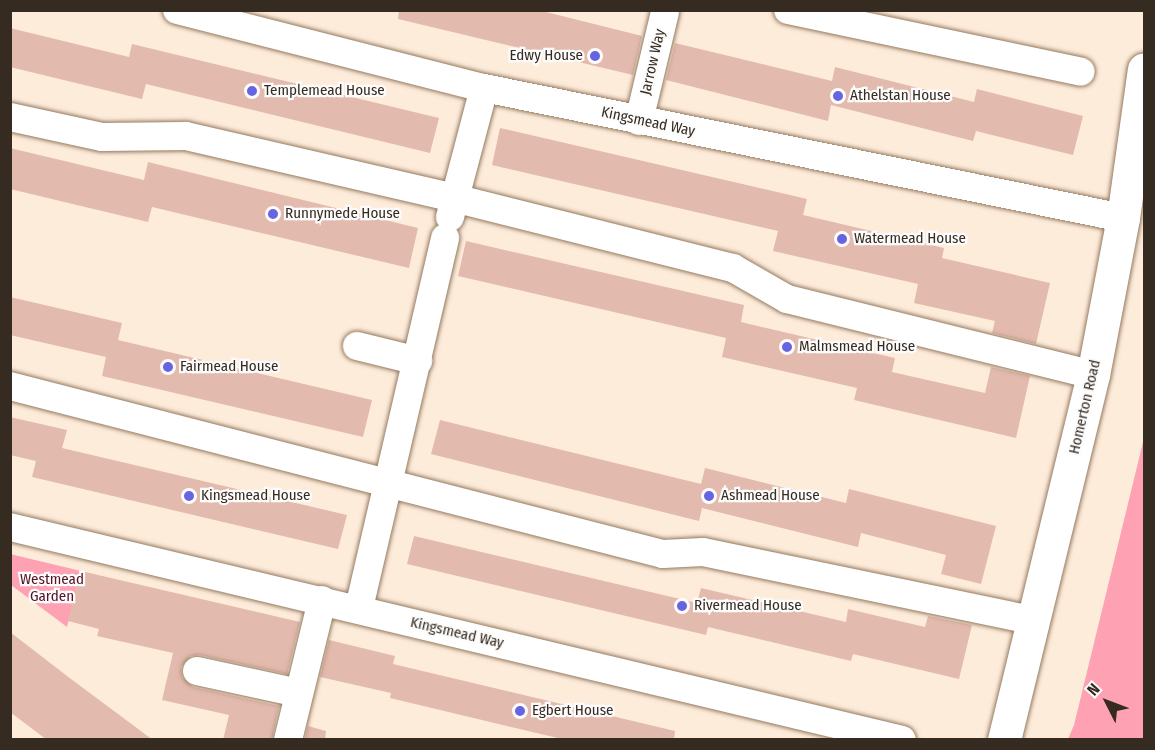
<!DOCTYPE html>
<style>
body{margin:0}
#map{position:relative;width:1155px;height:750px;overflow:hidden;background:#feecdb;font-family:"Fira Sans Condensed",sans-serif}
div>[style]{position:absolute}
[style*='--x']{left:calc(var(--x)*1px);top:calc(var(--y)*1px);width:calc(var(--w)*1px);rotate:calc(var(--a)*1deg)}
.green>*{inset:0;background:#fda1b3}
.building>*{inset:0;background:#e3baae}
.roads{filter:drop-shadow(0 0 2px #947a60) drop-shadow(0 0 2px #947a60)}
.minor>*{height:28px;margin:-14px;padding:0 14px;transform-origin:14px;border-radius:14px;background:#fff}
.major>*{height:33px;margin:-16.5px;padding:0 16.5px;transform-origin:16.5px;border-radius:16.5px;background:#fff}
.dots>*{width:16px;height:16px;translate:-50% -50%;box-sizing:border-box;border:3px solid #fcfcfc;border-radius:50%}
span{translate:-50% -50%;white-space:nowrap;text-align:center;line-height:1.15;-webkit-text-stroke:4.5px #fcfcfc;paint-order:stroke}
.poi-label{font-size:15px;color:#362b20}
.right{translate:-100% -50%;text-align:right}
.left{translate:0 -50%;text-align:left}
.street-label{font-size:15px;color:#362b20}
.park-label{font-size:15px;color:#521325}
.frame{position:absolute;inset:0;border:12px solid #362b20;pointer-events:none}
.north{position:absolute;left:1077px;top:672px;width:60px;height:60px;-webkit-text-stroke:4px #fcfcfc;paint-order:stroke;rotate:312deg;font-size:16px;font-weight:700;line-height:24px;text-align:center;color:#362b20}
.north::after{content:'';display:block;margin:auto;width:21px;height:27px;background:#362b20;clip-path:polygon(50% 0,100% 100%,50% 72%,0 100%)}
</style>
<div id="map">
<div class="green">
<i style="clip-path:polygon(1144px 438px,1144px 739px,1068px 739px,1074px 725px)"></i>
<i style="clip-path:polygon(10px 554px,81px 571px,67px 627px,11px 585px)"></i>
</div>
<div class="building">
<i style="clip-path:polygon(399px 10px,538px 10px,642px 36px,633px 75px,398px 19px)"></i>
<i style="clip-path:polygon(10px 28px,129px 57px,132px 44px,439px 118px,430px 153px,146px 84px,142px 99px,10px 67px)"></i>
<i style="clip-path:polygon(675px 43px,832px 81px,835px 67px,974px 102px,977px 89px,1083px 116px,1073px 155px,976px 131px,973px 141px,831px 105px,828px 121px,666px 80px)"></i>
<i style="clip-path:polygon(500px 128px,807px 199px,803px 215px,944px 248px,942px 258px,1050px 283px,1036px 344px,992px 333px,995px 321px,914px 303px,918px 284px,773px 251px,778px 231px,492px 165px)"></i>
<i style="clip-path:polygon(10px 148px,144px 180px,148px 162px,418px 228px,409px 268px,152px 207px,148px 222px,10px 189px)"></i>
<i style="clip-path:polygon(466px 241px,744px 305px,741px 322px,895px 358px,892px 372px,985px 393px,991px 367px,1030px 376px,1016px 438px,854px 400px,857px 388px,722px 357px,726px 338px,458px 276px)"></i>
<i style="clip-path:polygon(10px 297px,122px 323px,118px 340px,372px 400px,363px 437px,102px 376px,106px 357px,10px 335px)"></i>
<i style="clip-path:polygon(10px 417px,67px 430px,62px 448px,347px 515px,338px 549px,32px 477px,36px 461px,10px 455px)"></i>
<i style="clip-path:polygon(440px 420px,701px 484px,705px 468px,846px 503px,849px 489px,996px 526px,981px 584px,941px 574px,946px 555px,861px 533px,858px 547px,702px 508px,699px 521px,431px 454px)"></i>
<i style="clip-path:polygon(414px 536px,697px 603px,701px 588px,846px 622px,848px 609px,925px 627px,928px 616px,972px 625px,959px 679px,853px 654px,851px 661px,708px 627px,706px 635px,407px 564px)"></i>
<i style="clip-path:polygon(81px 571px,300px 622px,287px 674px,200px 655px,191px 656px,181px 667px,182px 677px,193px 687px,279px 706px,272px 740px,223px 740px,229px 715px,162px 700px,173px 653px,97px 636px,99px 629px,68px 621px)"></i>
<i style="clip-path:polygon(10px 632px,71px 679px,153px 740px,47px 740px,10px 712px)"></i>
<i style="clip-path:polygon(329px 640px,395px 656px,393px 664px,675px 731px,674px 740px,566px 740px,390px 698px,391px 693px,320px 677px)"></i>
<i style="clip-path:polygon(308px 726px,326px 731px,325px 740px,305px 740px)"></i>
</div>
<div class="roads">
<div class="minor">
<i style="--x:177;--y:10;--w:317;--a:14.3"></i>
<i style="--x:484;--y:88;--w:652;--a:11.5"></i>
<i style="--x:788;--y:10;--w:299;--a:11.9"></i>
<i style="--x:10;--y:117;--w:94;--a:12.3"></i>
<i style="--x:102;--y:137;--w:84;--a:-0.7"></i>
<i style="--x:186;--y:136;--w:275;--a:13"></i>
<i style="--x:454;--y:198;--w:288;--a:14.1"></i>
<i style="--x:733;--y:268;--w:62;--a:29.9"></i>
<i style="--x:787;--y:299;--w:315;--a:13.9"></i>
<i style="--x:639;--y:121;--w:112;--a:-76.6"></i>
<i style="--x:450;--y:217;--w:133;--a:-75.2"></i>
<i style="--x:357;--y:346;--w:63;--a:13.8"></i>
<i style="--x:10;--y:386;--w:674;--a:14.43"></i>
<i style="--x:663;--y:554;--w:40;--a:-2.9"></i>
<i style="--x:703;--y:552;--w:339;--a:11.7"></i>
<i style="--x:10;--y:527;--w:917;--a:13.43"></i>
<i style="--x:359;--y:608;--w:380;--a:-76.9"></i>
<i style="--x:197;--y:671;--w:104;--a:12.2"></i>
<i style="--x:288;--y:740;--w:144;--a:-76.3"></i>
</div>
<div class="major">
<i style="--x:1004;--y:740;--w:376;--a:-76.3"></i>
<i style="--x:1093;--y:375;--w:160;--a:-79.2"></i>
<i style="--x:1123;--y:218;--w:150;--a:-82"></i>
</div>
</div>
<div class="dots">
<i style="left:595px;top:56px;background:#6665df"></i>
<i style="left:252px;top:91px;background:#6665df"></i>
<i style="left:838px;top:96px;background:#6665df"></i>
<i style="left:273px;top:214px;background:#6665df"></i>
<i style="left:842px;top:239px;background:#6665df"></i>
<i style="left:787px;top:347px;background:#6665df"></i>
<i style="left:168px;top:367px;background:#6665df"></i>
<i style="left:189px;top:496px;background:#6665df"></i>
<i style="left:709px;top:496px;background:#6665df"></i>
<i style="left:682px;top:606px;background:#6665df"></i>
<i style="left:520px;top:711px;background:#6665df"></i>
</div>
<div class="poi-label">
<span class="right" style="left:583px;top:56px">Edwy House</span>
<span class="left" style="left:264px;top:91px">Templemead House</span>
<span class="left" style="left:850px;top:96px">Athelstan House</span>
<span class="left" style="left:285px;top:214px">Runnymede House</span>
<span class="left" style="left:854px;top:239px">Watermead House</span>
<span class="left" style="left:799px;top:347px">Malmsmead House</span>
<span class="left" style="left:180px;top:367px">Fairmead House</span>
<span class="left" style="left:201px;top:496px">Kingsmead House</span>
<span class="left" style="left:721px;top:496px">Ashmead House</span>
<span class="left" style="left:694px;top:606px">Rivermead House</span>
<span class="left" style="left:532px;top:711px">Egbert House</span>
</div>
<div class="street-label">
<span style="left:653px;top:62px;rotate:-77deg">Jarrow Way</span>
<span style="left:648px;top:122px;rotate:12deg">Kingsmead Way</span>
<span style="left:1085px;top:407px;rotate:-77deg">Homerton Road</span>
<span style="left:457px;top:633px;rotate:13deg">Kingsmead Way</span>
</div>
<div class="park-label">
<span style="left:52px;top:588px">Westmead<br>Garden</span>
</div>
<div class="frame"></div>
<div class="north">N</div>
</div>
